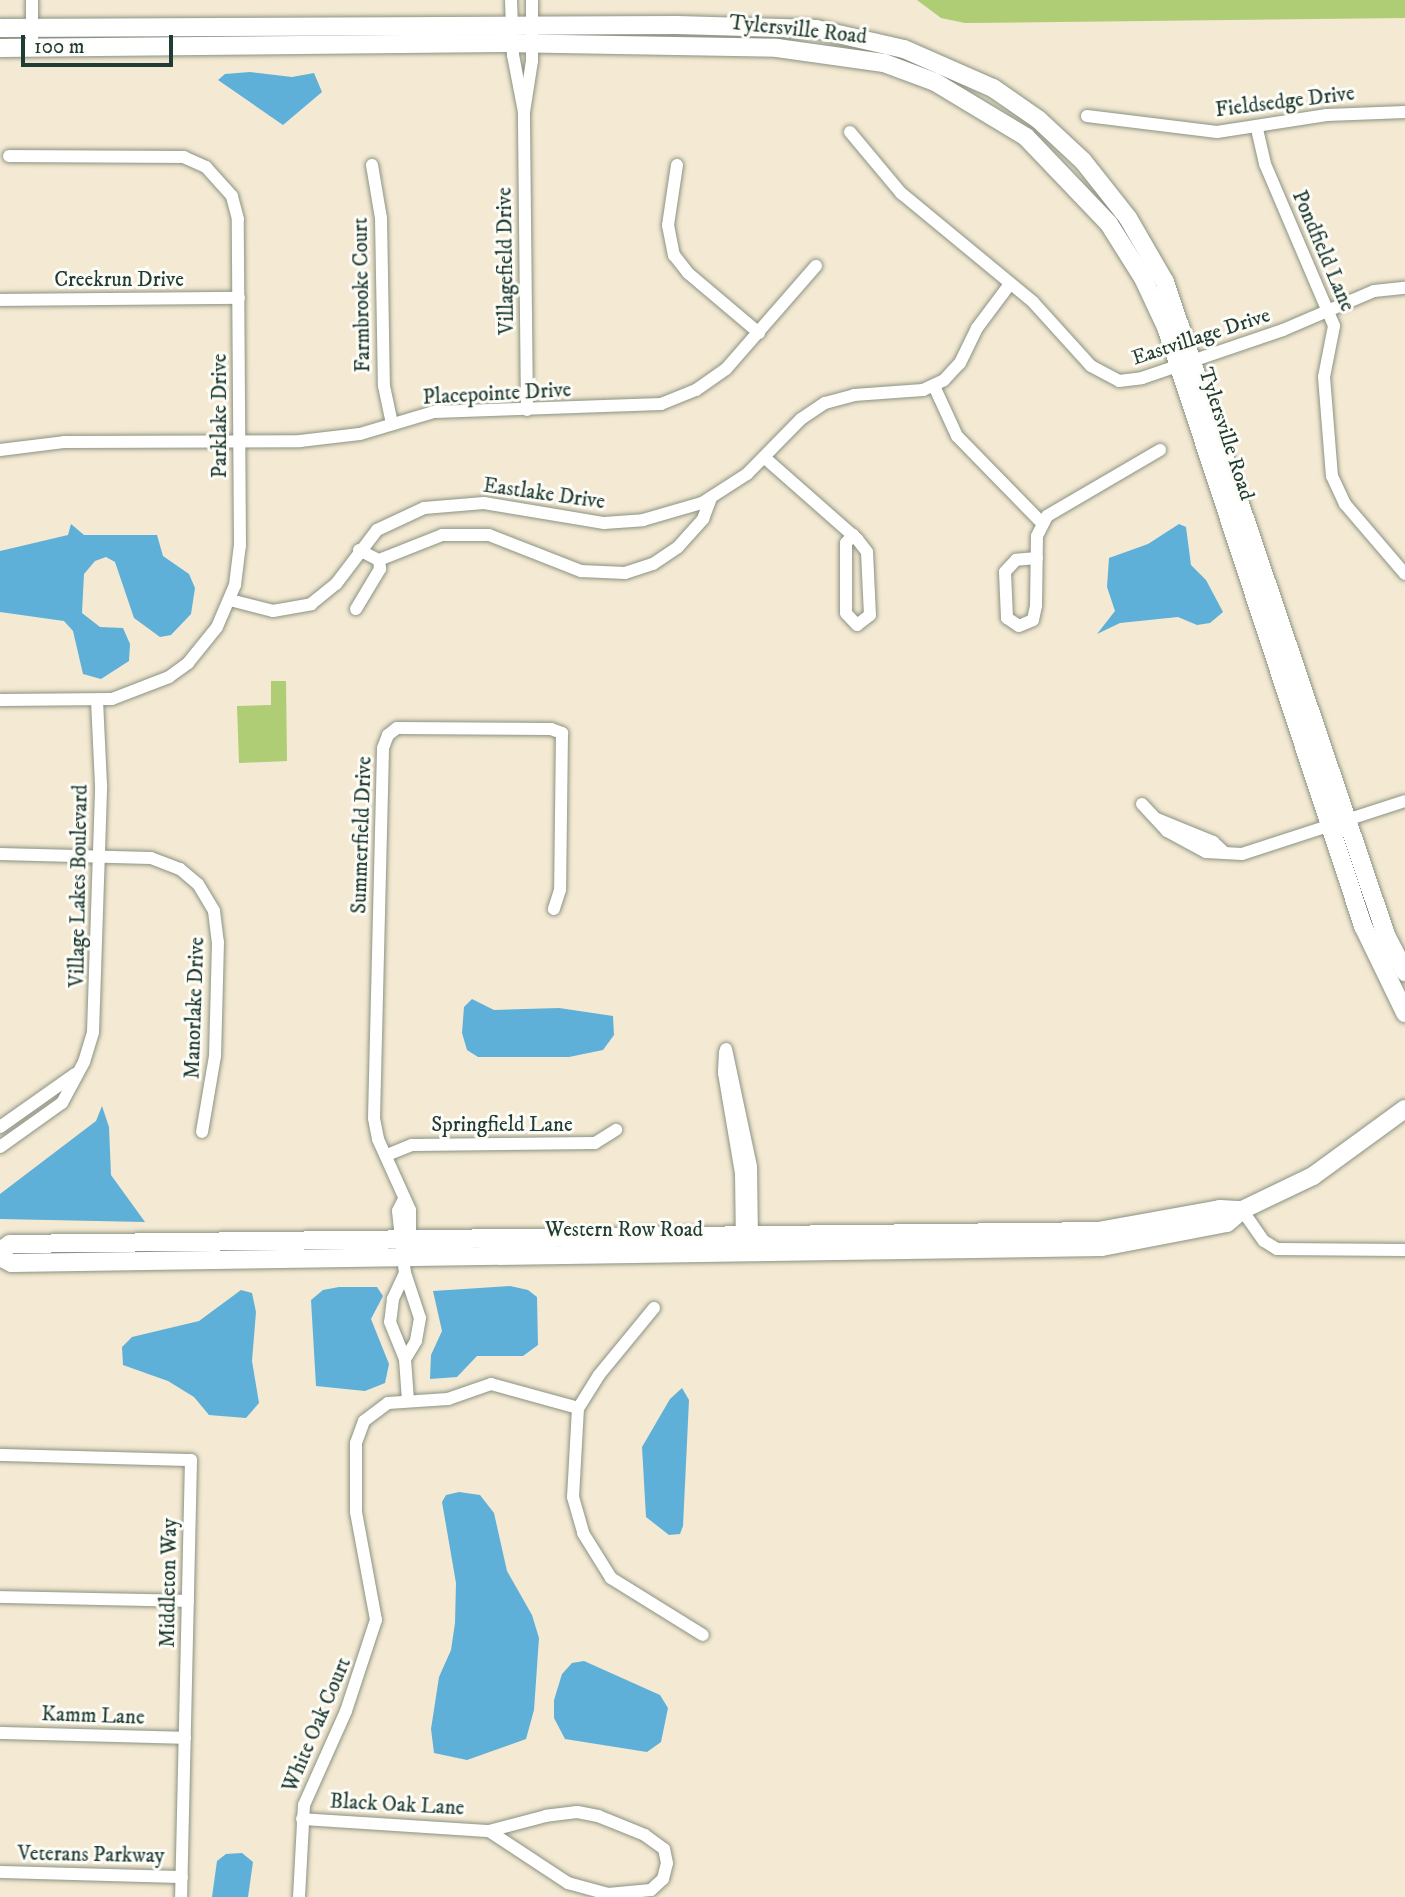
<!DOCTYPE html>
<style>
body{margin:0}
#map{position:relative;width:1405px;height:1897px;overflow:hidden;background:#f4e9d2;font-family:"IM FELL DW Pica",serif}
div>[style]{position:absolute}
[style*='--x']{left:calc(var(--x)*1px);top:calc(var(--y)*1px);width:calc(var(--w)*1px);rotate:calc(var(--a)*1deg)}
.green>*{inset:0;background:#aecd74}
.water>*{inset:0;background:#5eb0d9}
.roads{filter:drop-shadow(0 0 2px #8a9383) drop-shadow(0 0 2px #8a9383)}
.street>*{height:12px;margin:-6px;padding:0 6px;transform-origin:6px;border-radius:6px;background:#fff}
.secondary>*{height:18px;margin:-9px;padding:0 9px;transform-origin:9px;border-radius:9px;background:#fff}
span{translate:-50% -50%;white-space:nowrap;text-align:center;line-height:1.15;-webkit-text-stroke:6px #fdfcf7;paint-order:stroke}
.street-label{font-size:21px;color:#1f3d34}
.scale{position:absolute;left:21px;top:35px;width:152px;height:32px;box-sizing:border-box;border:4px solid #1f3d34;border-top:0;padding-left:9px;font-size:21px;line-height:24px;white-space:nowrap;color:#1f3d34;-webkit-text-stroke:5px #fdfcf7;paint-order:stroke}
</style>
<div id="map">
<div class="green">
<i style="clip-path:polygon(917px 0,1405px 0,1405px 18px,965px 23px,941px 18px)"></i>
<i style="clip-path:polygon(271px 681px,286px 681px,287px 761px,239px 763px,237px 706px,271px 705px)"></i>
</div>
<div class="water">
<i style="clip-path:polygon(250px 72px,292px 77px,314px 73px,322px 92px,283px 125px,218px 80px,225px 74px)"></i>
<i style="clip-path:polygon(71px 524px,84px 535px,157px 535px,163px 556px,189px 574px,195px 588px,191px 614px,171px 635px,160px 637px,134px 618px,115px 562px,106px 557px,95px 561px,84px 574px,82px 613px,100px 627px,123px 628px,130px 644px,129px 661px,101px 679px,83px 674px,73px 631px,64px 621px,0 612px,0 551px,68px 535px)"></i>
<i style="clip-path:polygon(1179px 524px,1186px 527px,1191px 565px,1206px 580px,1223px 612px,1210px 623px,1197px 625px,1178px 617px,1120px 623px,1097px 634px,1115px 611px,1107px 587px,1109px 558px,1148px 544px)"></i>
<i style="clip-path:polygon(472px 999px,494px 1010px,559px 1008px,613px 1016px,614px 1035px,603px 1050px,569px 1057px,478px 1057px,467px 1050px,462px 1033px,464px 1007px)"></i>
<i style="clip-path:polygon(102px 1106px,109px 1127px,111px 1175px,145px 1222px,0 1219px,0 1194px,96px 1121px)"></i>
<i style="clip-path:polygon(510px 1286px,528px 1290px,537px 1297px,538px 1345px,523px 1356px,477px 1356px,457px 1377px,430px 1379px,431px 1355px,442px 1331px,433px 1291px)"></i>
<i style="clip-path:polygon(339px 1287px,377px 1287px,383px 1296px,371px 1319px,389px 1364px,385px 1383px,365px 1391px,316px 1386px,311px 1300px,323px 1290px)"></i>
<i style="clip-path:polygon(241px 1290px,252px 1293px,256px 1312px,252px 1361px,259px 1403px,246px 1418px,209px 1415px,194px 1397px,168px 1381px,123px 1365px,122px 1347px,132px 1337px,199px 1321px)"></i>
<i style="clip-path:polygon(682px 1388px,689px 1400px,683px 1526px,680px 1534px,669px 1535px,646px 1517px,642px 1447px,670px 1399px)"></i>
<i style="clip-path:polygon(459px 1492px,480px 1495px,494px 1513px,507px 1571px,532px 1615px,539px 1638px,534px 1710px,526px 1739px,467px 1760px,434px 1753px,431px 1729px,439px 1677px,451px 1650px,455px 1623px,456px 1583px,442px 1502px,446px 1495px)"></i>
<i style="clip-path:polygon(584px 1661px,660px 1695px,668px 1708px,661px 1742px,647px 1752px,565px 1739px,554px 1718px,554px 1700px,562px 1674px,572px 1663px)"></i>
<i style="clip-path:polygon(242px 1853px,253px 1862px,248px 1897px,212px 1897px,217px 1861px,226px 1854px)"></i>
</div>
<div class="roads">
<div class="street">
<i style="--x:511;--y:0;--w:55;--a:87.9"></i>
<i style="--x:513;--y:55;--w:58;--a:79.1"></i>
<i style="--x:32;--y:48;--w:48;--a:-90"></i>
<i style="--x:1087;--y:116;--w:131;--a:7"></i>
<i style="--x:1217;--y:132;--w:111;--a:-8.8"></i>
<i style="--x:1327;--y:115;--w:78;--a:-2.2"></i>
<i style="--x:1257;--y:129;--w:36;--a:77"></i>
<i style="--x:1265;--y:164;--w:176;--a:66.9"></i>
<i style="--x:1334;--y:326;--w:52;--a:101.1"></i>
<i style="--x:1324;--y:377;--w:99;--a:85.4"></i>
<i style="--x:1332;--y:476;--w:31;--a:65"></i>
<i style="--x:1345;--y:504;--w:92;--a:49.4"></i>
<i style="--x:850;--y:132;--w:80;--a:50.1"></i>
<i style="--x:901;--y:193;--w:171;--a:39.5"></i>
<i style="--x:1033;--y:302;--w:86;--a:47.8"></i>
<i style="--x:1091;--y:366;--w:32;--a:28"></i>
<i style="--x:1119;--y:381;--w:23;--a:-7"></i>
<i style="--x:1142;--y:378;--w:149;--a:-18.8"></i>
<i style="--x:1283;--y:330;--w:99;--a:-23.2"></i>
<i style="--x:1374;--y:291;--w:31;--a:-6"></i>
<i style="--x:372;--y:165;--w:54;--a:80.4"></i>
<i style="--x:381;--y:218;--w:168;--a:89"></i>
<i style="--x:384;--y:386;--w:39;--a:78"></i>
<i style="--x:677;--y:165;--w:61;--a:98.5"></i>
<i style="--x:668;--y:225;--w:31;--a:79"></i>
<i style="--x:674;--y:255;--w:23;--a:52"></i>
<i style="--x:688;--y:273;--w:93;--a:40.2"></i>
<i style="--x:0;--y:300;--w:239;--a:-0.5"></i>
<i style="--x:934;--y:386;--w:55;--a:65.3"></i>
<i style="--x:957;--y:436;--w:122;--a:45.7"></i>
<i style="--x:527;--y:410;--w:298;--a:-90.6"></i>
<i style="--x:524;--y:112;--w:52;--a:-81.1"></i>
<i style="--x:532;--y:61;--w:61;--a:-90"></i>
<i style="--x:0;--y:450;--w:64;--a:-7.1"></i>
<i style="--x:64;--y:442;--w:236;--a:-0.2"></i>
<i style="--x:300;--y:441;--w:60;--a:-6.7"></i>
<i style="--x:360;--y:434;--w:77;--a:-16.6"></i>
<i style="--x:434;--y:412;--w:227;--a:-2"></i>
<i style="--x:661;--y:404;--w:38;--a:-22"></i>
<i style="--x:696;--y:390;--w:37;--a:-35"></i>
<i style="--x:726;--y:369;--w:137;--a:-48.9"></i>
<i style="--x:765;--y:458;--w:123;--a:41.4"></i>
<i style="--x:857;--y:539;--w:16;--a:52"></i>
<i style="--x:867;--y:552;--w:63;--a:87.3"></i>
<i style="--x:870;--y:615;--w:16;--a:142"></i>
<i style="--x:857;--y:625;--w:16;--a:-133"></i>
<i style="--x:846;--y:613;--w:70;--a:-90"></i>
<i style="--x:846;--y:543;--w:11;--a:-49"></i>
<i style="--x:359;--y:550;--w:22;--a:27"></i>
<i style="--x:379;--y:560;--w:68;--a:-21.6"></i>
<i style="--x:442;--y:535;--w:47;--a:0"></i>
<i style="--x:489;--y:535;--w:99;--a:21.4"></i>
<i style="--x:581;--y:571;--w:44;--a:2.6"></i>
<i style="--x:625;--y:573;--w:29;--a:-18"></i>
<i style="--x:653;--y:564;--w:30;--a:-34"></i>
<i style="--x:678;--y:547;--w:38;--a:-48"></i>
<i style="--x:703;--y:519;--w:22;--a:-69"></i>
<i style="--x:1037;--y:558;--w:21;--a:175"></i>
<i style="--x:1016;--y:560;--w:16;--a:133"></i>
<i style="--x:1005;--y:572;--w:46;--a:87.5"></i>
<i style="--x:1007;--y:618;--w:14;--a:34"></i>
<i style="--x:1019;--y:626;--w:15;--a:-23"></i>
<i style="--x:1033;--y:620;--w:14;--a:-78"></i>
<i style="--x:1036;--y:606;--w:70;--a:-89.2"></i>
<i style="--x:1037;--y:536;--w:22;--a:-63"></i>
<i style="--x:1047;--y:516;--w:131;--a:-30.3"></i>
<i style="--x:230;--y:600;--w:44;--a:14.3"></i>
<i style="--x:273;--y:611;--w:39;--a:-10"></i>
<i style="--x:311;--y:604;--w:32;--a:-39"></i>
<i style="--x:336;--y:584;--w:68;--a:-52.8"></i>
<i style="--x:377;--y:530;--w:52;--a:-25.1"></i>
<i style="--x:424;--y:508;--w:60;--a:-4.8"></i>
<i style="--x:484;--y:503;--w:122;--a:9.5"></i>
<i style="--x:604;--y:523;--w:39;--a:-4"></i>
<i style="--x:643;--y:520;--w:61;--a:-16.1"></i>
<i style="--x:702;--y:503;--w:54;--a:-32.8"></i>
<i style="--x:747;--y:474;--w:77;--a:-45.5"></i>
<i style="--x:801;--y:419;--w:29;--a:-34"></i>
<i style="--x:825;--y:403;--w:30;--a:-15"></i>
<i style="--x:854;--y:395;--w:69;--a:-4.1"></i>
<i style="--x:923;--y:390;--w:23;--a:-25"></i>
<i style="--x:944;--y:380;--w:23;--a:-47"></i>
<i style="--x:960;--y:363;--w:39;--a:-64"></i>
<i style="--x:977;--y:328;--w:55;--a:-53.1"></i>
<i style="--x:356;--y:609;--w:47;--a:-59"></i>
<i style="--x:380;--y:569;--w:9;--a:-96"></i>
<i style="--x:0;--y:700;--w:112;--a:-0.5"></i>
<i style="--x:112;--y:699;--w:61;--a:-21.1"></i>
<i style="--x:169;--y:677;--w:24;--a:-36"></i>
<i style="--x:188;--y:663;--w:46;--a:-51.1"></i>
<i style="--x:217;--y:627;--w:46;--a:-66.8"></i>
<i style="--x:235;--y:585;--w:39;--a:-83"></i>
<i style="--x:240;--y:546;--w:327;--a:-90.4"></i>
<i style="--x:238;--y:219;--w:24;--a:-105"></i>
<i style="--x:232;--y:196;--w:39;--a:-132"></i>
<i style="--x:206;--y:167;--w:24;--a:-156"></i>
<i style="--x:184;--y:157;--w:175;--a:-179.7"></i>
<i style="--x:1142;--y:804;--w:37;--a:47"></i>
<i style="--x:1167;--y:831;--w:44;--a:28.3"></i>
<i style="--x:1206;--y:852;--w:36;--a:3"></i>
<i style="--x:1242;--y:854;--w:171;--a:-18"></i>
<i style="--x:1157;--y:819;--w:61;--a:22.3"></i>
<i style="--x:1213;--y:842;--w:16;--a:43"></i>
<i style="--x:0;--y:854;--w:151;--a:1.5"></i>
<i style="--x:151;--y:858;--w:31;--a:21"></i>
<i style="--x:180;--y:869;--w:23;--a:40"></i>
<i style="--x:198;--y:884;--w:31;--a:59"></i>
<i style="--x:214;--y:911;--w:31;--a:83"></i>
<i style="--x:218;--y:942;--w:114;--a:91.5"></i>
<i style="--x:215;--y:1056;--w:77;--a:99.7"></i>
<i style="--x:726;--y:1049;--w:121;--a:78"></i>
<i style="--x:751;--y:1167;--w:73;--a:89.2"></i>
<i style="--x:725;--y:1052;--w:21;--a:93"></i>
<i style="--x:724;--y:1073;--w:101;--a:80.4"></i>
<i style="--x:741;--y:1173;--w:70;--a:89.2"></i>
<i style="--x:0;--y:1127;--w:92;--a:-35.2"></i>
<i style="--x:0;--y:1147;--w:76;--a:-35.4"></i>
<i style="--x:62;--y:1103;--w:47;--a:-61.8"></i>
<i style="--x:84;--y:1062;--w:31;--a:-73"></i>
<i style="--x:93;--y:1032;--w:247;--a:-88.1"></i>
<i style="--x:101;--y:785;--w:84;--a:-92.7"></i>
<i style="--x:387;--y:1155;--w:27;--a:-22"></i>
<i style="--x:412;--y:1145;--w:183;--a:-0.6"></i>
<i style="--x:595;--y:1143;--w:25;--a:-32"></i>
<i style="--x:403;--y:1201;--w:11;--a:117"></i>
<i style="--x:398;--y:1211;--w:62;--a:83.6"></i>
<i style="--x:405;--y:1273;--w:29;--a:115"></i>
<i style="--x:393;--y:1299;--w:23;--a:97"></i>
<i style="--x:390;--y:1322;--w:40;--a:68"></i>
<i style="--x:405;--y:1359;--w:42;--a:85.9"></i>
<i style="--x:1242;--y:1210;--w:38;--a:55"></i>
<i style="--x:1264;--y:1241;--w:15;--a:32"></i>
<i style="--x:1277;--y:1249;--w:128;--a:0.4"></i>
<i style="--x:410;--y:1244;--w:34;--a:-90"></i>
<i style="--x:410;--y:1210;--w:78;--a:-114.3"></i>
<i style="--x:378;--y:1139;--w:21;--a:-101"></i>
<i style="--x:374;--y:1118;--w:370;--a:-88.6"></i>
<i style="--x:383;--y:748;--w:14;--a:-69"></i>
<i style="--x:388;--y:735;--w:11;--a:-38"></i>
<i style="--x:397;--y:728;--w:154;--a:0.4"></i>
<i style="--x:551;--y:729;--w:12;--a:20"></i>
<i style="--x:562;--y:733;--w:157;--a:90.7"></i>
<i style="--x:560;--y:890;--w:20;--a:108"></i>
<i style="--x:405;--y:1273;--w:47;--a:71.6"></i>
<i style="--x:420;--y:1318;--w:23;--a:100"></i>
<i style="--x:416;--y:1341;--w:21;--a:121"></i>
<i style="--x:654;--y:1308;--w:87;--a:129.4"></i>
<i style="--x:599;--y:1375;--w:39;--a:122"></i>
<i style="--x:578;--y:1408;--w:89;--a:93.2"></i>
<i style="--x:573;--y:1497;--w:37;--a:74"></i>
<i style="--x:583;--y:1533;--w:53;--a:58.1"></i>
<i style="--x:611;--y:1578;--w:108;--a:31.8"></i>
<i style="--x:0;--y:1455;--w:191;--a:1.5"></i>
<i style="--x:191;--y:1460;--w:437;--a:91.3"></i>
<i style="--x:0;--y:1597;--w:188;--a:1.2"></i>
<i style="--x:0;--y:1733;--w:185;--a:1.5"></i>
<i style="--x:302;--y:1819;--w:187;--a:3.7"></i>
<i style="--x:489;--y:1831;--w:95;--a:33.4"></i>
<i style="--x:568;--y:1883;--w:41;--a:15.4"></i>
<i style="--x:608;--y:1894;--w:43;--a:-5.3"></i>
<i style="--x:651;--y:1890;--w:16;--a:-43"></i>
<i style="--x:663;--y:1879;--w:16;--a:-76"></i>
<i style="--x:667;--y:1863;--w:14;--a:-102"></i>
<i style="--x:664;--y:1849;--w:24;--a:-144"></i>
<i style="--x:645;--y:1835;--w:51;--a:-158"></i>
<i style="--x:598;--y:1816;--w:21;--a:-169"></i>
<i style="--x:577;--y:1812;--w:31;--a:173"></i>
<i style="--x:546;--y:1816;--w:59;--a:165.3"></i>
<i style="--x:0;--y:1872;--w:182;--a:1.6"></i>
<i style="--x:299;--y:1897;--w:92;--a:-86.9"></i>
<i style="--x:304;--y:1805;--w:103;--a:-65.9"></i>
<i style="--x:346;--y:1711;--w:96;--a:-71.8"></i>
<i style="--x:376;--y:1620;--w:110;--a:-100.5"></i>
<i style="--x:356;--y:1512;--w:69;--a:-90"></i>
<i style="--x:356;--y:1443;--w:23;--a:-70"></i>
<i style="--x:364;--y:1421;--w:30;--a:-37"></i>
<i style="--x:388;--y:1403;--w:60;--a:-3.8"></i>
<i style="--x:448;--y:1399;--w:46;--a:-19.2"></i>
<i style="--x:491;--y:1384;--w:90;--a:15.4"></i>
</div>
<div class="secondary">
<i style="--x:0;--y:28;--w:677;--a:-0.25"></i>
<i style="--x:677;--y:25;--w:139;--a:1.6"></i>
<i style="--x:816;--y:29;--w:90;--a:12.8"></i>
<i style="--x:904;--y:49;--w:97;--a:23.7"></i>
<i style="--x:993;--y:88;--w:56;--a:34.8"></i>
<i style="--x:1039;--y:120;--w:60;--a:43"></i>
<i style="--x:1083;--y:161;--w:73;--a:51.7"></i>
<i style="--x:1128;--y:218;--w:74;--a:60"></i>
<i style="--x:1165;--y:282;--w:689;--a:71.3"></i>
<i style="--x:1386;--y:935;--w:42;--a:62.8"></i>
<i style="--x:0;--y:48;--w:502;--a:-0.57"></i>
<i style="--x:502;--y:43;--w:275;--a:1"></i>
<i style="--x:777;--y:48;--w:108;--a:8"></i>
<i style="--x:884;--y:63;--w:54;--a:20.4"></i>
<i style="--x:935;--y:82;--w:106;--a:31.1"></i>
<i style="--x:1026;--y:137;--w:120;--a:46.3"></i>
<i style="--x:1109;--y:224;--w:64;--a:57.8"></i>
<i style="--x:1143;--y:278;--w:54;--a:64.9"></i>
<i style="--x:1166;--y:327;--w:631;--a:71.79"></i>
<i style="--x:1363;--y:926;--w:97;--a:64.2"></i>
<i style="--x:0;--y:1251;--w:12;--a:-35"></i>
<i style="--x:10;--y:1244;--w:1088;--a:-0.68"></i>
<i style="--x:1098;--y:1231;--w:124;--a:-10.2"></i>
<i style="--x:1220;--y:1209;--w:22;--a:3"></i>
<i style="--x:0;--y:1257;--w:13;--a:27"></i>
<i style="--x:12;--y:1263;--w:1090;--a:-0.84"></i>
<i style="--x:1102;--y:1247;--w:127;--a:-10.9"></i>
<i style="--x:1227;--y:1223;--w:20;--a:-41"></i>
<i style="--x:1242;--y:1210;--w:79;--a:-25.6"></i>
<i style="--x:1313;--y:1176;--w:114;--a:-36.1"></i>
</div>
</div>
<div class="street-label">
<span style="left:798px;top:30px;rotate:6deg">Tylersville Road</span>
<span style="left:1285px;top:102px;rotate:-7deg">Fieldsedge Drive</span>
<span style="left:1323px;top:251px;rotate:67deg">Pondfield Lane</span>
<span style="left:506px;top:261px;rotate:-91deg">Villagefield Drive</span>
<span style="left:119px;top:280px">Creekrun Drive</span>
<span style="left:362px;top:295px;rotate:-91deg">Farmbrooke Court</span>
<span style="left:1201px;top:337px;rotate:-18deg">Eastvillage Drive</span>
<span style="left:497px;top:394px;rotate:-3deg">Placepointe Drive</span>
<span style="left:220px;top:416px;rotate:-90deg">Parklake Drive</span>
<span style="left:1226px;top:434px;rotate:72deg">Tylersville Road</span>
<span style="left:544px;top:494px;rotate:8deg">Eastlake Drive</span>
<span style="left:362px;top:835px;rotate:-88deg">Summerfield Drive</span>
<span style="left:79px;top:886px;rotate:-89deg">Village Lakes Boulevard</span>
<span style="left:195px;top:1008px;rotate:-88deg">Manorlake Drive</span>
<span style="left:502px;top:1125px">Springfield Lane</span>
<span style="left:624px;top:1230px">Western Row Road</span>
<span style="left:169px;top:1583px;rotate:-89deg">Middleton Way</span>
<span style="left:93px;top:1716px;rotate:2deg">Kamm Lane</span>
<span style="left:317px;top:1725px;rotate:-67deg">White Oak Court</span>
<span style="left:397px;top:1805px;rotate:3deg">Black Oak Lane</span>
<span style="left:91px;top:1855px;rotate:1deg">Veterans Parkway</span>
</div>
<div class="scale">100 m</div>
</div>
